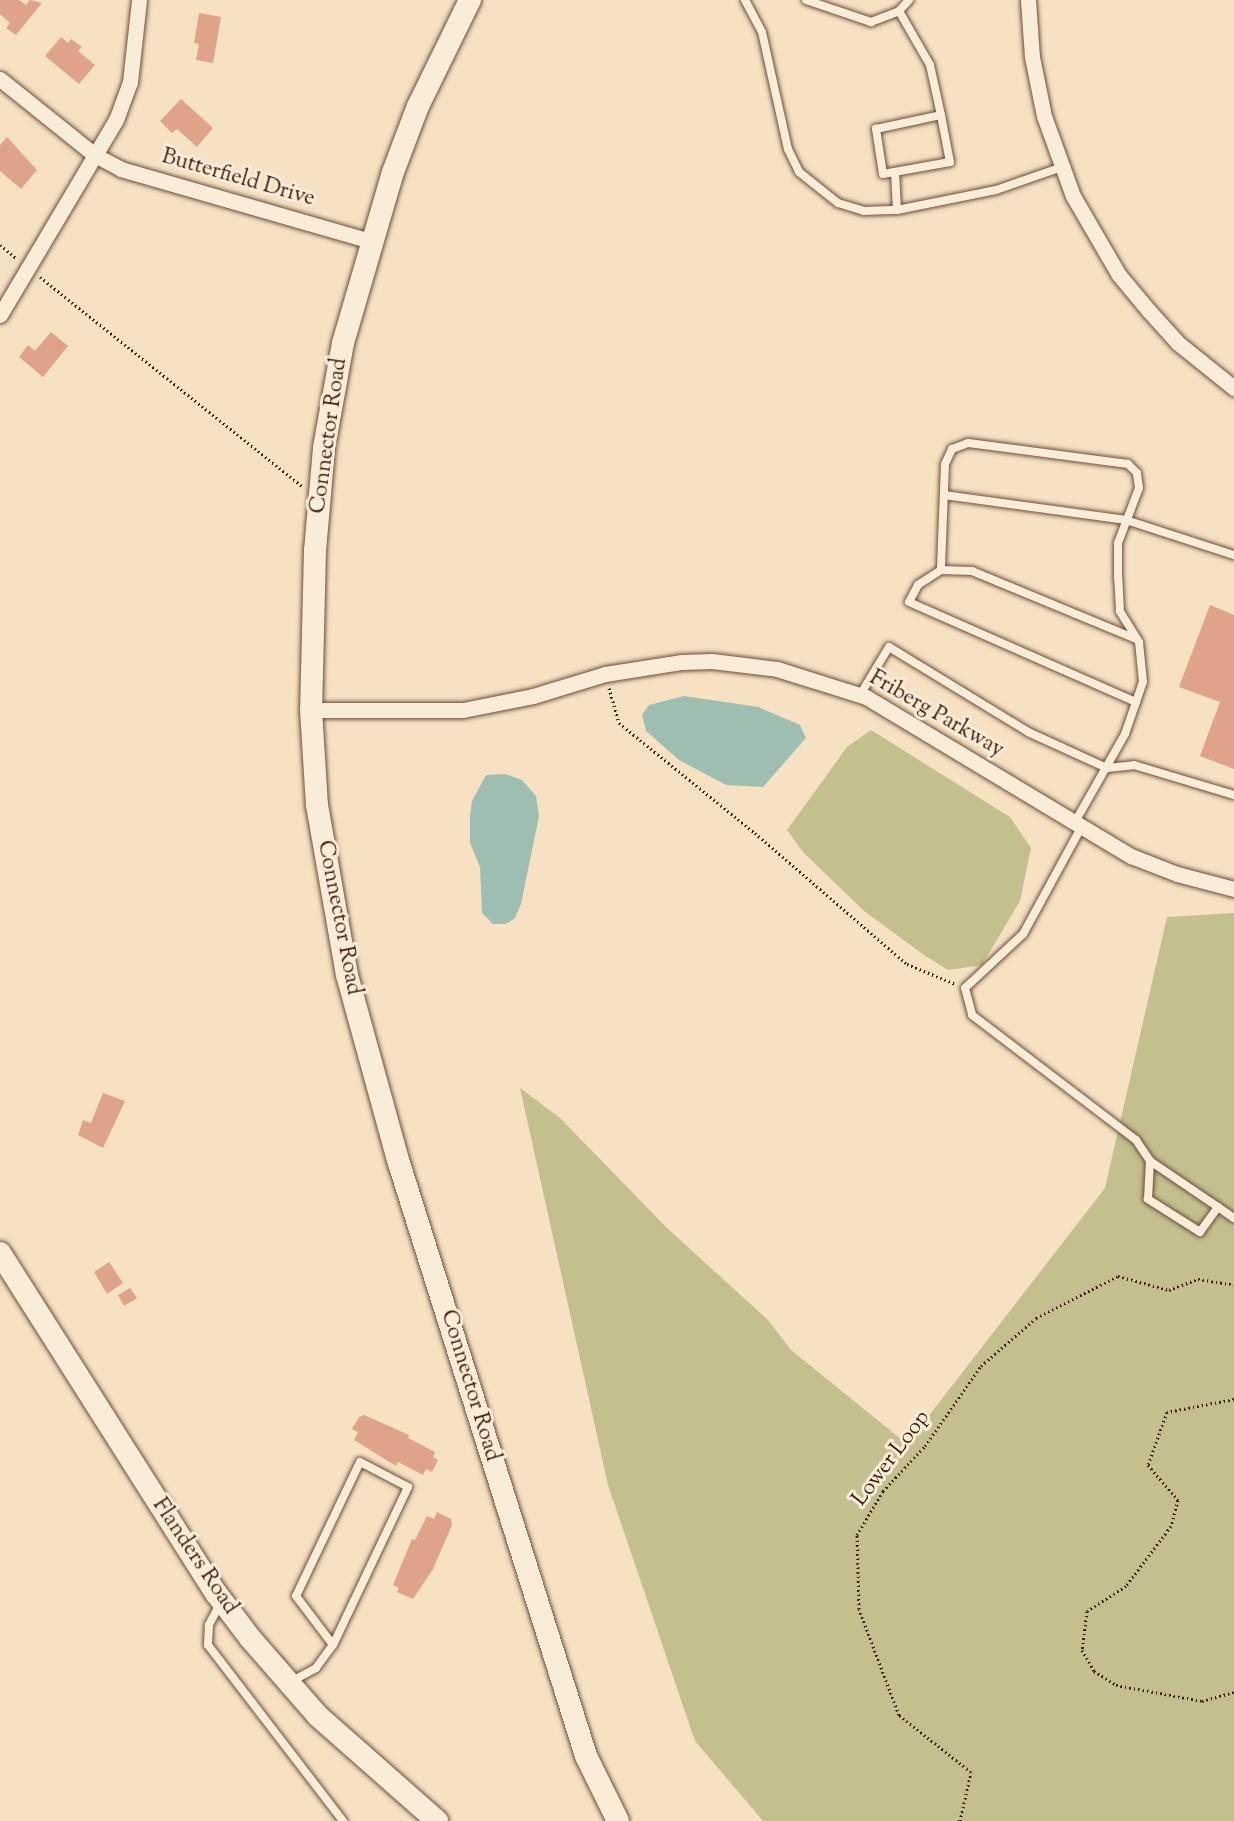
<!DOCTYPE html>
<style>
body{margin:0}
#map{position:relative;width:1234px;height:1821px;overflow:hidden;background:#f6e1c3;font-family:"Sorts Mill Goudy",serif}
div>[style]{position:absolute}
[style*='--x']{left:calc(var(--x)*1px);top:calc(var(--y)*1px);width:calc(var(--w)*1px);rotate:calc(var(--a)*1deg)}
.green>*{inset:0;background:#c4c08e}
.water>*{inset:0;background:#9dbeb0}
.building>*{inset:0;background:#dea388}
.path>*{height:3px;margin-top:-1.5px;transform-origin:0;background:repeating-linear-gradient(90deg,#3e1d0a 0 1.5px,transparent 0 4.5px)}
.roads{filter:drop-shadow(0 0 2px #6c4e38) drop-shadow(0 0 2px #6c4e38)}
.lane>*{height:8px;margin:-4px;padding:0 4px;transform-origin:4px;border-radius:4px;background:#f9ecd8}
.street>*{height:15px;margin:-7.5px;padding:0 7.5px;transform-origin:7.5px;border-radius:7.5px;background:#f9ecd8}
.secondary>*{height:22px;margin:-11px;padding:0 11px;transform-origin:11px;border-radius:11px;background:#f9ecd8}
span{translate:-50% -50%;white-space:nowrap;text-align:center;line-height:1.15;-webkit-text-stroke:6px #f9ecd8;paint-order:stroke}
.street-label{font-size:22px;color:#3e1d0a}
</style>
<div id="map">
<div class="green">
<i style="clip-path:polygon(871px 730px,1010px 817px,1031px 848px,1020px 901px,982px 965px,948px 970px,924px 955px,864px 911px,803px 852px,787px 830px,847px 747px)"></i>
<i style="clip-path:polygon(1234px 913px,1234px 1821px,763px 1821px,695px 1741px,608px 1485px,520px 1088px,560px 1118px,667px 1228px,768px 1320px,791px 1350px,907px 1444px,1105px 1188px,1167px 917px)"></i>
</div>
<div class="water">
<i style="clip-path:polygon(684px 696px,758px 707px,800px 725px,806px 738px,763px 787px,726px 785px,679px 760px,646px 731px,642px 715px,649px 705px)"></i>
<i style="clip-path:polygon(505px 774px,522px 780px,536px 796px,539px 816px,521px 904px,515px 918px,506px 924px,493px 924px,482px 913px,480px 867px,470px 843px,470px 816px,472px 801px,486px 775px)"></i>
</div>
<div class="building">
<i style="clip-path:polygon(0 0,19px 0,26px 5px,30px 0,42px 3px,16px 35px,6px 28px,10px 23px,0 14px)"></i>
<i style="clip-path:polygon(199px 13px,221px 17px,213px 63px,196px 60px,199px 44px,194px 43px)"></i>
<i style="clip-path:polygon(61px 37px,68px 43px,71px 39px,82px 47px,78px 51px,95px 65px,79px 84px,45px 56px)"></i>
<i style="clip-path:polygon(181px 99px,213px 128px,197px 147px,177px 129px,172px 133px,160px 121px)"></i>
<i style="clip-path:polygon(7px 137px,37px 170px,21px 189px,0 171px,0 145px)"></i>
<i style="clip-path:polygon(51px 332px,68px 346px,43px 377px,19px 357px,28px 345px,35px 351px)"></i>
<i style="clip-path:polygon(1210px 605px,1234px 615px,1234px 769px,1200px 756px,1220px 702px,1179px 687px)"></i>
<i style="clip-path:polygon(103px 1093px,125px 1101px,103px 1148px,78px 1135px,83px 1120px,91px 1123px)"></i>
<i style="clip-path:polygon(109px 1262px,123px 1283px,107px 1294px,94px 1272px)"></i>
<i style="clip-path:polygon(130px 1288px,137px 1298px,124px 1306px,118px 1295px)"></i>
<i style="clip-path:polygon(364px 1415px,409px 1435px,408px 1438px,435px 1452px,433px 1457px,438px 1460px,432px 1472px,426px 1469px,423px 1475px,398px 1462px,396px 1466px,354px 1440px,358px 1432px,352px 1429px,359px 1417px)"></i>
<i style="clip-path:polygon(437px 1512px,451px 1519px,452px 1525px,433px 1569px,413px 1599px,397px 1592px,399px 1588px,393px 1585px,412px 1539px,415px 1540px,427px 1516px,434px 1519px)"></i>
</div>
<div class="path">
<i style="--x:0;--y:245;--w:21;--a:39"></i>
<i style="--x:40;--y:277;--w:335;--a:38.6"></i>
<i style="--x:609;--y:688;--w:36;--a:74"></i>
<i style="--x:619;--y:723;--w:175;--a:39"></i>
<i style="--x:755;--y:833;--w:201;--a:40.8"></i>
<i style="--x:907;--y:964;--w:52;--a:22.6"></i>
<i style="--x:1234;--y:1399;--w:68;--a:169"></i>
<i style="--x:1167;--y:1412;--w:56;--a:109.7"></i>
<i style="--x:1148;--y:1465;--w:46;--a:49.4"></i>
<i style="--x:1178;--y:1500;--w:27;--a:105"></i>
<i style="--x:1171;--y:1526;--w:75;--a:126.9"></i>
<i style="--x:1126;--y:1586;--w:46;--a:147.3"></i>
<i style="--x:1087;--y:1611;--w:39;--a:97"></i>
<i style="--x:1082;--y:1650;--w:24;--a:60"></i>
<i style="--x:1094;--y:1671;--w:26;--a:32"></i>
<i style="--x:1116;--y:1685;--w:87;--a:10.5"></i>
<i style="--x:1202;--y:1701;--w:33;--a:-16"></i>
<i style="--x:960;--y:1821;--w:50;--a:-77.3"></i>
<i style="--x:971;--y:1772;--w:92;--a:-141.6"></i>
<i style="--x:899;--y:1715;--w:113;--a:-110.7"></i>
<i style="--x:859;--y:1609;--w:74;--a:-91.5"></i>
<i style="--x:857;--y:1535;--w:51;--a:-59.4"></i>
<i style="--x:883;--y:1491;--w:62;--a:-47"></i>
<i style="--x:925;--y:1446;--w:98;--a:-55"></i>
<i style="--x:981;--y:1366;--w:73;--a:-41.1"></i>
<i style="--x:1036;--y:1318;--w:92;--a:-27.1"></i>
<i style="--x:1118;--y:1276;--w:53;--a:15.4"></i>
<i style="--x:1169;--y:1290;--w:31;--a:-21"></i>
<i style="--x:1198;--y:1279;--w:36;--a:9"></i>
</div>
<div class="roads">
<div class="lane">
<i style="--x:745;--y:0;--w:36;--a:62"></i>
<i style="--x:762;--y:32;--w:120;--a:77.5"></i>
<i style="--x:788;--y:149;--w:25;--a:64"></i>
<i style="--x:799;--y:172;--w:50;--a:38.5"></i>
<i style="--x:838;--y:203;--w:27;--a:17"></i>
<i style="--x:864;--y:211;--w:33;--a:-2"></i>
<i style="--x:806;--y:0;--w:69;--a:18.7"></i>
<i style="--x:871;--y:22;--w:30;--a:-21"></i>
<i style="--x:909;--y:0;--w:15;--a:132"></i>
<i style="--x:899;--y:11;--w:62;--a:60.1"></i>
<i style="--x:930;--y:65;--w:51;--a:77.6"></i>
<i style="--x:941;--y:115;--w:48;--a:79.2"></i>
<i style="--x:950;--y:162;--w:68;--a:169.8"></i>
<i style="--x:883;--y:174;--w:46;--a:-98.8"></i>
<i style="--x:876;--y:129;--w:66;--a:-12.2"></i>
<i style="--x:895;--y:172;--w:38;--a:87"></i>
<i style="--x:897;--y:210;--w:101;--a:-11.4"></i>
<i style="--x:996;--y:190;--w:70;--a:-19.2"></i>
<i style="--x:944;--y:495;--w:184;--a:7.8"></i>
<i style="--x:1126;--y:520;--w:114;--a:18"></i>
<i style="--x:941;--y:570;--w:31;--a:2"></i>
<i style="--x:972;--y:571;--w:178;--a:22.5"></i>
<i style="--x:860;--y:695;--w:56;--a:-58.9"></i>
<i style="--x:889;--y:647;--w:163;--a:31.4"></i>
<i style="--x:1028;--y:732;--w:87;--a:24.5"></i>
<i style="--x:1107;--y:768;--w:27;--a:-6"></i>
<i style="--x:1134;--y:765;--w:104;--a:16.7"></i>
<i style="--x:1075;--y:822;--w:101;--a:-60.4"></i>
<i style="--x:1125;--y:734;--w:34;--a:-71"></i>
<i style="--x:1136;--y:702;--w:21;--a:-71"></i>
<i style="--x:1143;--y:682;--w:40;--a:-95.7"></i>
<i style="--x:1139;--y:642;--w:36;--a:-122"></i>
<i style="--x:1120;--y:611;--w:33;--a:-93"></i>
<i style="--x:1118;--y:578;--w:35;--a:-90"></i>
<i style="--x:1118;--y:543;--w:59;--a:-69.1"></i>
<i style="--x:1139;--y:488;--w:15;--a:-98"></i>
<i style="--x:1137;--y:473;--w:13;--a:-135"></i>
<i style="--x:1128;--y:464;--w:161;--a:-172.5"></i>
<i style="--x:968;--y:443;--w:17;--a:159"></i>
<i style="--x:952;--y:449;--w:17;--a:115"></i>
<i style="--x:945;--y:464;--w:106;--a:92.2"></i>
<i style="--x:941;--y:570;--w:27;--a:147"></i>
<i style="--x:918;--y:585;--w:19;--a:118"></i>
<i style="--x:909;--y:602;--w:248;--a:23.8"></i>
<i style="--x:1082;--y:826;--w:123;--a:118.6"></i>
<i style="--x:1023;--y:934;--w:79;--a:137"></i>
<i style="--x:965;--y:988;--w:28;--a:75"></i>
<i style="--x:972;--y:1015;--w:206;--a:37.3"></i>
<i style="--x:1136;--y:1140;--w:25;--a:56"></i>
<i style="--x:1150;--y:1161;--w:82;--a:34.1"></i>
<i style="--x:1218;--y:1207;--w:31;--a:126"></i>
<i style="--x:1200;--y:1232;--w:62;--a:-147.6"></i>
<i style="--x:1148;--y:1199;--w:38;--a:-87"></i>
<i style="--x:1218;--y:1207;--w:19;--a:35"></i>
<i style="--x:220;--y:1604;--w:24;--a:118"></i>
<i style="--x:209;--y:1625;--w:20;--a:93"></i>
<i style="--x:208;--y:1645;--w:222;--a:52.5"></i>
<i style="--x:292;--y:1681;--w:27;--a:-28"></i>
<i style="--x:316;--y:1668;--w:29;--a:-54"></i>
<i style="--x:333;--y:1645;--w:175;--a:-64.6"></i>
<i style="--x:408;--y:1487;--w:54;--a:-152.5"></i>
<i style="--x:360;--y:1462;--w:148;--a:115.5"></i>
<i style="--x:296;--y:1596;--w:61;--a:52.9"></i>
</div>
<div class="street">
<i style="--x:1028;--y:0;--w:57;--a:86"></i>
<i style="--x:1032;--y:57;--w:60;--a:78.5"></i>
<i style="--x:1044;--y:116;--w:85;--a:70.1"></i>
<i style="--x:1073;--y:196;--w:91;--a:59.8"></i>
<i style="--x:1119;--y:275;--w:47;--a:50.2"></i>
<i style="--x:1149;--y:311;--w:43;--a:47.8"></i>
<i style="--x:1178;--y:343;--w:72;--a:38.8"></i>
<i style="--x:0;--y:79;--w:122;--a:38.7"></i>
<i style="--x:95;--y:155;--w:30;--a:28"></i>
<i style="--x:121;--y:169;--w:259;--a:16.1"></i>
<i style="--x:0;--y:315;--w:227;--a:-59.3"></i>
<i style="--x:116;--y:120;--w:40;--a:-69.8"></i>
<i style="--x:130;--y:82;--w:82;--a:-83.7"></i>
<i style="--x:311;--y:710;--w:152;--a:0"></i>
<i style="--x:463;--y:710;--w:71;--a:-11.3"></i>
<i style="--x:533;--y:696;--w:75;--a:-17"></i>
<i style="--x:605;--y:674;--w:78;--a:-8.9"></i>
<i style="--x:682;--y:662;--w:30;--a:-2"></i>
<i style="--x:712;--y:661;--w:65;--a:7"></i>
<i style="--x:777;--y:669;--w:93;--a:17.5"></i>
<i style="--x:866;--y:697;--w:309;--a:31"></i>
<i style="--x:1131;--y:856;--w:49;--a:21.4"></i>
<i style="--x:1177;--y:874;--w:59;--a:14.7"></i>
</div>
<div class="secondary">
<i style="--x:470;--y:0;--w:118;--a:116.1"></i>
<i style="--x:418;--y:106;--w:71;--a:110.7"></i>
<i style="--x:393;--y:172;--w:178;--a:106.3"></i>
<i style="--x:343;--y:343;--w:107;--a:100.3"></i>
<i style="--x:324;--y:448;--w:102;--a:95"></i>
<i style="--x:315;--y:550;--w:160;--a:91.4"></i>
<i style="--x:311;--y:710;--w:95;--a:86.4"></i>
<i style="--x:317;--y:805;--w:173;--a:80"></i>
<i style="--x:347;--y:975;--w:192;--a:74.6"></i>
<i style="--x:398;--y:1160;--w:625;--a:72.49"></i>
<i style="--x:586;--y:1756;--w:72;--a:63.8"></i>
<i style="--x:0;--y:1253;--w:403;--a:57.6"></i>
<i style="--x:216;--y:1593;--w:56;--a:52.9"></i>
<i style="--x:250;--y:1638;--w:103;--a:48.9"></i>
<i style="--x:318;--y:1716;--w:159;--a:41.4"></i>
</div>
</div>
<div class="street-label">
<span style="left:238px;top:179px;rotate:16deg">Butterfield Drive</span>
<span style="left:330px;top:436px;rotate:-82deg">Connector Road</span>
<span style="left:936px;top:715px;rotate:30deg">Friberg Parkway</span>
<span style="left:338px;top:918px;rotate:79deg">Connector Road</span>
<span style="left:469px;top:1386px;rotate:73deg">Connector Road</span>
<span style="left:892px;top:1459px;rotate:-53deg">Lower Loop</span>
<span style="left:194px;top:1557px;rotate:56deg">Flanders Road</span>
</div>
</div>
